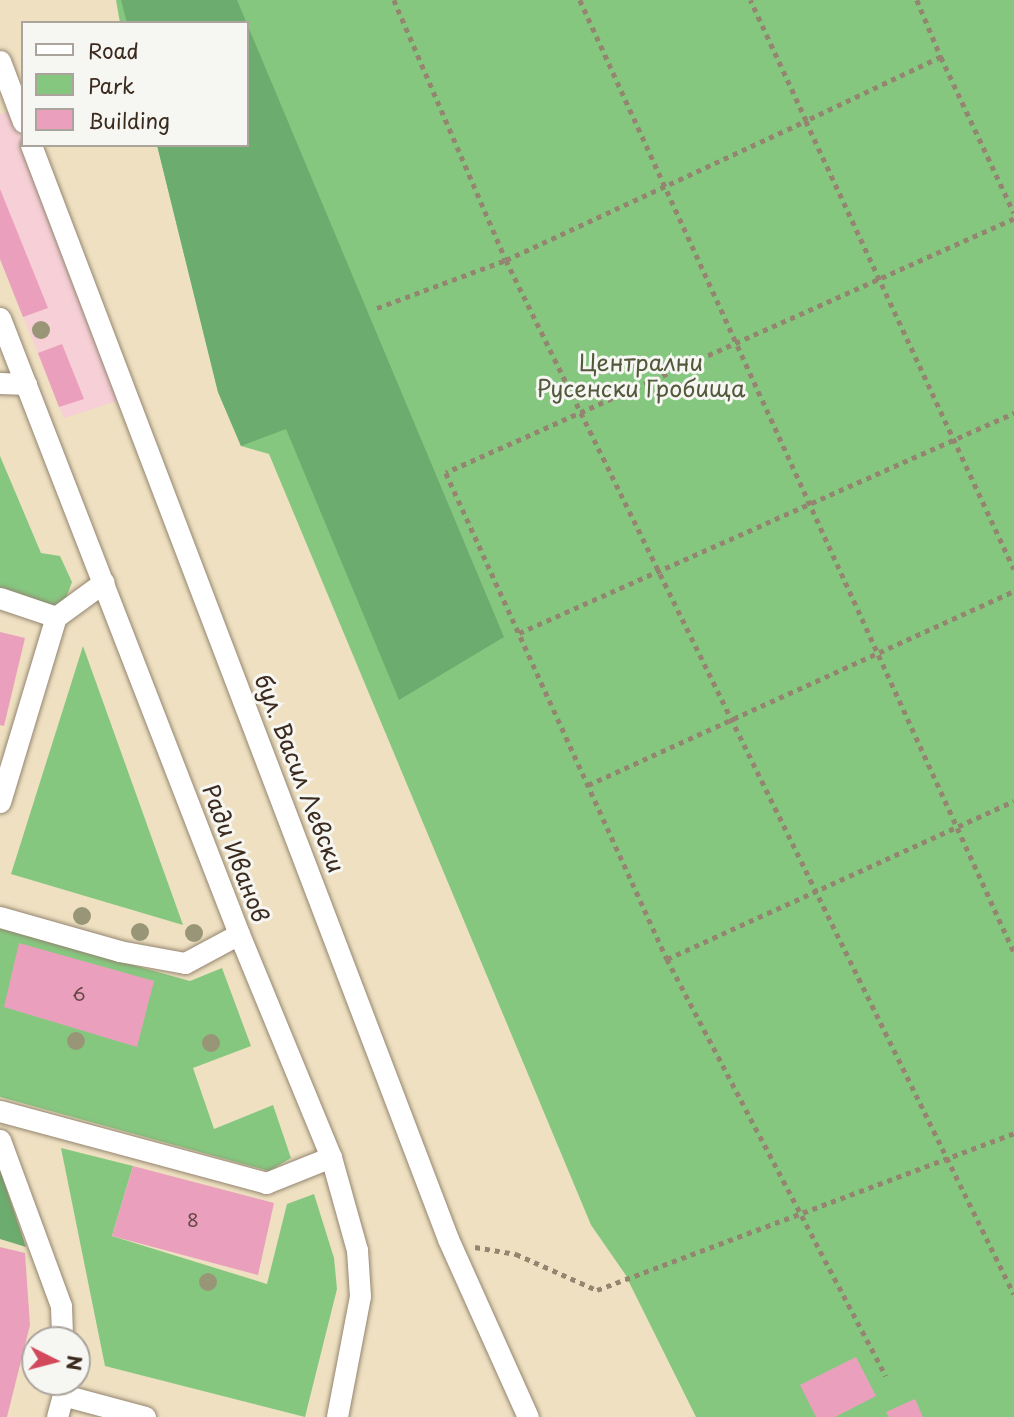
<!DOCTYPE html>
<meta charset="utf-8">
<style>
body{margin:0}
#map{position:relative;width:1014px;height:1417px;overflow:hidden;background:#eee0c1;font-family:"Playpen Sans",sans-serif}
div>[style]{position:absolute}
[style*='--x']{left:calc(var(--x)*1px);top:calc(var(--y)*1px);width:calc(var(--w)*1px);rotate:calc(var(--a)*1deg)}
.built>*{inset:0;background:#f6cfd7}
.green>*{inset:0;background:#86c780}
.forest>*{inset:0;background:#6cac6e}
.building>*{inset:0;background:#eaa0bc}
.path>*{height:4.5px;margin-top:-2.25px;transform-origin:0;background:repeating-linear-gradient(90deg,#948570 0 5px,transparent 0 10px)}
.roads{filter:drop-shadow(0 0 2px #948570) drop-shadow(0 0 2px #948570)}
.minor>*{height:21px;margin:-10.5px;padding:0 10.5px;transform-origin:10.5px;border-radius:10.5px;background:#fff}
.trees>*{width:18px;height:18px;margin:-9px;border-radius:50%;background:#989677}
span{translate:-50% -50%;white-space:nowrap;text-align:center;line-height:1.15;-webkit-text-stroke:6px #f6f6f2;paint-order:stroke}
.number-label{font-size:19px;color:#674846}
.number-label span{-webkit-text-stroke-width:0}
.park-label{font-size:23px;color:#52593b}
.street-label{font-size:23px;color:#3b2a1e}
.legend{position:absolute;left:21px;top:21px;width:228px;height:126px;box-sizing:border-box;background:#f6f6f2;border:2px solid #aba49d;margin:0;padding:9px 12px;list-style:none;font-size:21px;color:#3b2a1e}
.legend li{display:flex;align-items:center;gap:14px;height:35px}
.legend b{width:35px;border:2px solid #aba49d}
.north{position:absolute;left:21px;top:1326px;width:70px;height:70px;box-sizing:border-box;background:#f6f6f2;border:2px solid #aba49d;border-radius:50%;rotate:96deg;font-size:19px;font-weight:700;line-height:28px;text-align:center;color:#3b2a1e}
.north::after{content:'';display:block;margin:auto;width:24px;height:32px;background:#d1495b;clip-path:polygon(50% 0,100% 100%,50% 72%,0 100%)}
</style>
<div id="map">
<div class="built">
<i style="clip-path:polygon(18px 108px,23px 145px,130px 397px,64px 418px,0 259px,0 114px)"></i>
</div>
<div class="green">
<i style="clip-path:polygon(116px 0,1014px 0,1014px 1417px,696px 1417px,625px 1274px,591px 1225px,269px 454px,241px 446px,218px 392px,157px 145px,247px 145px,247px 23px,120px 23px)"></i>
<i style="clip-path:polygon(0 456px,41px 553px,60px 556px,72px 582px,62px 609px,0 592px)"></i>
<i style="clip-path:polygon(83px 646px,183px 925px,11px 874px)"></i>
<i style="clip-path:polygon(0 928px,190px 981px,222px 968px,251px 1046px,193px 1068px,214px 1129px,273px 1105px,291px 1158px,269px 1171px,0 1097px)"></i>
<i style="clip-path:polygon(61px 1148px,133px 1166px,112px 1236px,267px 1284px,287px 1204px,314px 1194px,334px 1258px,337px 1289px,305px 1417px,105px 1366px)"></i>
</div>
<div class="forest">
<i style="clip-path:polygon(121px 0,237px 0,504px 637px,399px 700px,286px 429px,241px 446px,218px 392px,157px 145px,247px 145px,247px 23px,127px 23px)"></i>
<i style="clip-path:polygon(0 1170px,26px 1247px,0 1239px)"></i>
</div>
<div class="building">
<i style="clip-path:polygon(0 189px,48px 308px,23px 317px,0 259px)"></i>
<i style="clip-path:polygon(62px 344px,84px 399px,59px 407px,38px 353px)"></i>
<i style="clip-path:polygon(0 632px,25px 638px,4px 726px,0 725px)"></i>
<i style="clip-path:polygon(19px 943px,154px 981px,137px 1047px,4px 1007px)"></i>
<i style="clip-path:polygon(133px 1166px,274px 1203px,258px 1275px,112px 1236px)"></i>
<i style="clip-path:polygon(0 1247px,25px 1253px,30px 1325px,7px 1417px,0 1417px)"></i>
<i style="clip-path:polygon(856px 1357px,876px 1396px,835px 1417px,816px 1417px,800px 1385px)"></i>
<i style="clip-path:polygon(915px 1399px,923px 1417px,889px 1417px,886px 1412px)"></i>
</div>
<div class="path">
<i style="--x:394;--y:0;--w:283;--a:66.7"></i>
<i style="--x:506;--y:260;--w:331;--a:-24.9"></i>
<i style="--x:806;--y:121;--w:133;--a:-114.8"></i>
<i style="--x:580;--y:0;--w:1046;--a:65.49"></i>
<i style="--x:917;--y:0;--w:62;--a:67.2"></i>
<i style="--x:941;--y:57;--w:149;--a:154.6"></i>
<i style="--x:806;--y:121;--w:494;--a:65.1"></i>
<i style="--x:941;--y:57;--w:172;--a:64.9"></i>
<i style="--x:1014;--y:219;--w:622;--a:155.91"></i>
<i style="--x:446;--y:473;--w:534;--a:65.55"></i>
<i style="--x:667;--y:959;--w:381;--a:-24.5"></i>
<i style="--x:377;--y:308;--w:138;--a:-20.4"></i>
<i style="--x:506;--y:260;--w:1152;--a:63.84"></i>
<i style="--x:519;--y:633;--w:542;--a:-23.96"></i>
<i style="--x:588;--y:785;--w:468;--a:-24.5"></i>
<i style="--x:667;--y:959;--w:471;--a:62.3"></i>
<i style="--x:475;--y:1247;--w:42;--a:9.7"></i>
<i style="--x:516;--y:1254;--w:89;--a:24"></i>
<i style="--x:597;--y:1290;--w:446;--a:-20.6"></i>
</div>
<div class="roads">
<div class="minor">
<i style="--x:0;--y:61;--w:65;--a:69.3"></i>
<i style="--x:31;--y:145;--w:1171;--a:69.13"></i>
<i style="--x:448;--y:1239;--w:195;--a:65.8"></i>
<i style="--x:0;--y:318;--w:661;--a:68.79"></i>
<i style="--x:239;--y:934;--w:241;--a:67.6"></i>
<i style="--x:331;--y:1157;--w:97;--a:74.4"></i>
<i style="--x:357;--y:1250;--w:46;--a:86.3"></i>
<i style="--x:360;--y:1296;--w:123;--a:100.8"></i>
<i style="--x:0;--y:383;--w:26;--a:2"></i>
<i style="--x:0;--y:598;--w:59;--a:18.7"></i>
<i style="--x:0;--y:802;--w:193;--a:-73.2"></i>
<i style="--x:56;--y:617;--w:59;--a:-36.1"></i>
<i style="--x:0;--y:917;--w:124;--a:15.9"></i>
<i style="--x:119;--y:951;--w:67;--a:10.3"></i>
<i style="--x:185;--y:963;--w:61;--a:-28.2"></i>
<i style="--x:0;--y:1111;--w:276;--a:15.1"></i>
<i style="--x:266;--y:1183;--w:70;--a:-21.8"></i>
<i style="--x:0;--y:1140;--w:177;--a:69.8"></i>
<i style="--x:61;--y:1306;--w:34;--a:88"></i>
<i style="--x:57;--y:1417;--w:23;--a:-75"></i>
<i style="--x:63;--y:1395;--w:85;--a:15"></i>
</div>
</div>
<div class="trees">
<i style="left:41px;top:330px"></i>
<i style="left:82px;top:916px"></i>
<i style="left:140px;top:932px"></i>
<i style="left:194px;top:933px"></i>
<i style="left:76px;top:1041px"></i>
<i style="left:211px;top:1043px"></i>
<i style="left:208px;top:1282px"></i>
</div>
<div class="number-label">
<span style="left:79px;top:994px">6</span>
<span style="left:193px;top:1220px">8</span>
</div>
<div class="park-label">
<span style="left:641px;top:375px">Централни<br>Русенски Гробища</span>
</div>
<div class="street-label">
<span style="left:300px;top:773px;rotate:69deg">бул. Васил Левски</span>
<span style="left:236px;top:853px;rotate:69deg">Ради Иванов</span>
</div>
<ul class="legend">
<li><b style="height:9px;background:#fff"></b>Road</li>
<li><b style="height:19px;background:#86c780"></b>Park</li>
<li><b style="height:19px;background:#eaa0bc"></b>Building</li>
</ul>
<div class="north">N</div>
</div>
